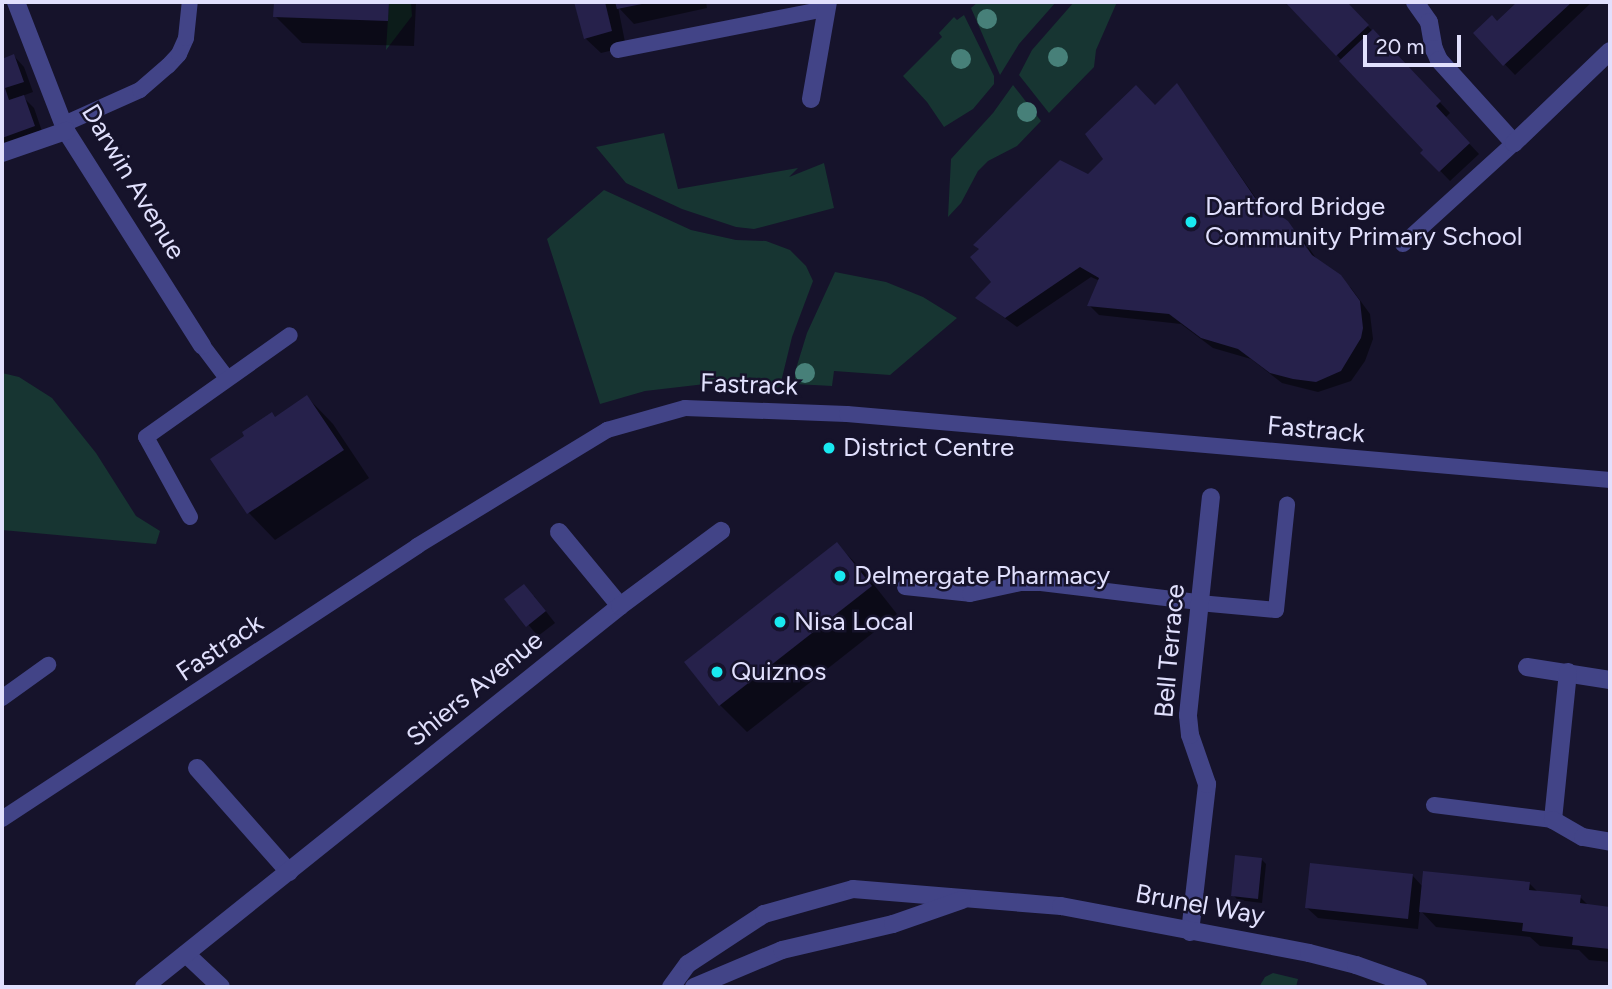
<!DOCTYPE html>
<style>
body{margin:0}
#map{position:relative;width:1612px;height:989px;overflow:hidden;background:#16132b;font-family:Figtree,sans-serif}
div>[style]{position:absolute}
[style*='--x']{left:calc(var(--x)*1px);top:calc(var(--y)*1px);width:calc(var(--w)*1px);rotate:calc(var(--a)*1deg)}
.green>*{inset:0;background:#173532}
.shadow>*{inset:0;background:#0007}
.building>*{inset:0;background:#26214b}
.lane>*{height:16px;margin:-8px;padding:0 8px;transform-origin:8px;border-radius:8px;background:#424487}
.street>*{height:18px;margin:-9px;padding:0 9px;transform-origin:9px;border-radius:9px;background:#424487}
.trees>*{width:20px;height:20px;margin:-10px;border-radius:50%;background:#478079}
.dots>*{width:19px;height:19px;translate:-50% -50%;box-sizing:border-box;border:4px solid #16132b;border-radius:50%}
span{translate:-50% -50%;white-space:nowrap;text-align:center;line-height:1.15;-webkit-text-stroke:5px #16132b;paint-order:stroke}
.street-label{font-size:26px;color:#e1e0fd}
.poi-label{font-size:26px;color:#e1e0fd}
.left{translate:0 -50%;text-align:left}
.frame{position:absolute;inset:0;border:4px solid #e1e0fd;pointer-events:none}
.scale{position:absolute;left:1363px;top:35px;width:98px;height:32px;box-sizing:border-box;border:4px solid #e1e0fd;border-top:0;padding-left:9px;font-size:21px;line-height:24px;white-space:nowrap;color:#e1e0fd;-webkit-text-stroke:5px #16132b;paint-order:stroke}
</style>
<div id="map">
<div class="green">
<i style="clip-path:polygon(389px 2px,411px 2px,412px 16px,386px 50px)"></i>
<i style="clip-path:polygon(978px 2px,1056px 2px,1019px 44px,1000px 75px,971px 8px)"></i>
<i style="clip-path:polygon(1074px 2px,1117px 2px,1096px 50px,1094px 67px,1049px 113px,1019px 75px,1032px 50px)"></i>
<i style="clip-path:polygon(964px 15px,994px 76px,994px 84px,973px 109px,944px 127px,927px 102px,903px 76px,942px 37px,939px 33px,954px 17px,957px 20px)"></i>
<i style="clip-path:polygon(1013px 85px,1041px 121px,1017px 146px,988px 161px,978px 171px,961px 203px,948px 217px,951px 159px,993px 113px)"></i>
<i style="clip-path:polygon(664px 133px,678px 189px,798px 168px,789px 177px,824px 163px,834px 208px,754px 229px,736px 227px,682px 209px,626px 183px,596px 147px)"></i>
<i style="clip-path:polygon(604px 190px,691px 230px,736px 240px,766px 241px,790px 250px,806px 266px,813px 281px,792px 337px,780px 386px,775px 389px,731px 381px,645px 391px,600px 404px,547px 239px)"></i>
<i style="clip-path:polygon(835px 272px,886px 282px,923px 297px,957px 318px,890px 375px,834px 371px,832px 386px,795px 384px,795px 372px,807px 333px)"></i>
<i style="clip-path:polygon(2px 373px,19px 377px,52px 398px,96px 453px,136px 516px,160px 531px,156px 544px,2px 530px)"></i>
<i style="clip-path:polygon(1273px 973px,1298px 979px,1296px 987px,1259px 987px,1265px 977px)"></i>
</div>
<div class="shadow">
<i style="clip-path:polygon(275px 2px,416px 2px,414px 46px,302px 43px,275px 16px)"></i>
<i style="clip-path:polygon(576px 2px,614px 2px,618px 5px,617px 2px,706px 2px,707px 8px,634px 24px,618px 7px,626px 47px,601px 53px,585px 38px)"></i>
<i style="clip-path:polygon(1287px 2px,1345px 2px,1450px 113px,1445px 118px,1479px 154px,1450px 181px,1423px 153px,1426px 150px)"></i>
<i style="clip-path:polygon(1520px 2px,1592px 2px,1515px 75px,1475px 33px,1498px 23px)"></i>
<i style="clip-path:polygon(14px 56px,24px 67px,33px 92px,22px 96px,34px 108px,44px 137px,2px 151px,2px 61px)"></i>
<i style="clip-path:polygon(1177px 85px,1260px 204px,1299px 234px,1318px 261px,1351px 288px,1370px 314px,1373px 339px,1365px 361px,1351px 381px,1318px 392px,1282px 383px,1251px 359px,1213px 348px,1181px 324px,1099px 315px,1089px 305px,1100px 281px,1091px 277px,1017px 327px,977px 298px,1088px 176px)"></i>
<i style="clip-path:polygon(307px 397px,333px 424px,369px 478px,275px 540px,249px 513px,213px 460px)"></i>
<i style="clip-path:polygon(837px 544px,863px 571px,897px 614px,747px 732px,720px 705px)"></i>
<i style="clip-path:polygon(534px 596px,555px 623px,538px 636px,507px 600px)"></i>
<i style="clip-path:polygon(1262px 860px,1266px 864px,1262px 903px,1238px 900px,1233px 895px)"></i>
<i style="clip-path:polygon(1412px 875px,1423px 887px,1529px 883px,1539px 893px,1580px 897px,1589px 906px,1610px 908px,1610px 962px,1589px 960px,1579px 950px,1540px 946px,1530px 937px,1436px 927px,1420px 910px,1418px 929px,1318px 918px,1307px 908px)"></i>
</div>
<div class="building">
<i style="clip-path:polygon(274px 2px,389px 2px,388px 21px,273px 17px)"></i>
<i style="clip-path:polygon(574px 2px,605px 2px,612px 31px,584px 39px)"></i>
<i style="clip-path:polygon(615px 2px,647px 2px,647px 3px,617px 9px)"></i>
<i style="clip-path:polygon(1285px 2px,1347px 2px,1369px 25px,1336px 56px)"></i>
<i style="clip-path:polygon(1517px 2px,1572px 2px,1503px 66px,1473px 33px,1492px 15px,1497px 21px)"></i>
<i style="clip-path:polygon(1373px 29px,1441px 101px,1436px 106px,1470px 143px,1439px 172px,1420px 153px,1423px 150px,1339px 61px)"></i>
<i style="clip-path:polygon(14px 54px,24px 82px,5px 88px,9px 100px,24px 95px,35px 126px,2px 138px,2px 59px)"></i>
<i style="clip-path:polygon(1177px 83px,1255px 198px,1288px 221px,1312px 255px,1341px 275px,1360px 301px,1363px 328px,1361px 338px,1341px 371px,1316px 382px,1293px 379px,1270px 373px,1238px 349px,1201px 338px,1169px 314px,1087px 306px,1099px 278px,1080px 267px,1005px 318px,975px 298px,991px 282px,970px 257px,979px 249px,973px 245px,1060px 160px,1088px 174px,1103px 159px,1085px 134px,1136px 85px,1155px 105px)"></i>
<i style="clip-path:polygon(307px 395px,344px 450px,247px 514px,210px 459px,244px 436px,242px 432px,272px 412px,275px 417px)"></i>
<i style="clip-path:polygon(837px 542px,872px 586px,719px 706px,684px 662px)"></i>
<i style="clip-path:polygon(524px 584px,546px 611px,526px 627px,504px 599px)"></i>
<i style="clip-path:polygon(1235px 855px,1262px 858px,1258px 899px,1231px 896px)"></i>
<i style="clip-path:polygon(1310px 863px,1413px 874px,1408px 919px,1305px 908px)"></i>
<i style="clip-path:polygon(1423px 871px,1530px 882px,1529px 890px,1581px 895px,1580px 903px,1610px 907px,1610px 949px,1572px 945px,1573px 937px,1522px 931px,1523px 923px,1419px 912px)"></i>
</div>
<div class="lane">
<i style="--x:618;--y:50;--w:211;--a:-11.2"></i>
<i style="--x:64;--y:124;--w:83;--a:-24.1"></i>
<i style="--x:140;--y:90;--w:37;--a:-41"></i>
<i style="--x:168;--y:66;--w:16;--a:-47"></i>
<i style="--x:179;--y:54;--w:17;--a:-66"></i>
<i style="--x:186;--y:38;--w:36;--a:-84"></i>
<i style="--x:1403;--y:244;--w:150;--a:-42.3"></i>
<i style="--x:202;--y:345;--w:40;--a:53"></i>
<i style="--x:190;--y:517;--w:91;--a:-118.8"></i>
<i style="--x:146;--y:437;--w:176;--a:-35.3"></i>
<i style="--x:905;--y:587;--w:65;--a:6.1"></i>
<i style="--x:970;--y:594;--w:52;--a:-12.2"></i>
<i style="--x:1021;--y:583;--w:20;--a:0"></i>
<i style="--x:1041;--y:583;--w:159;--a:6.9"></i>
<i style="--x:1199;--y:603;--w:77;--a:5.2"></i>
<i style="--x:1276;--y:610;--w:106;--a:-84"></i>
<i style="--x:2;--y:698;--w:57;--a:-35.7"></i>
<i style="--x:1434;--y:805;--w:120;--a:7.2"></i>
<i style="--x:2;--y:819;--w:497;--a:-33.3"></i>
<i style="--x:417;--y:546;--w:223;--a:-31.4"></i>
<i style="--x:607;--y:430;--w:81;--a:-15.8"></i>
<i style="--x:685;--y:408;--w:162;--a:2.1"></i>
<i style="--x:847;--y:414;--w:766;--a:4.94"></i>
</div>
<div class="street">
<i style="--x:16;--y:2;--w:138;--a:68.8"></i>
<i style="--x:66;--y:131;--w:254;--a:57.6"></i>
<i style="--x:1415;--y:2;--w:24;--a:55"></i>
<i style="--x:1429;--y:22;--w:27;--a:80"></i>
<i style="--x:1434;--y:49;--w:12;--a:66"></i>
<i style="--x:1439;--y:60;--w:112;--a:47.9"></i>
<i style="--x:1514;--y:143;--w:133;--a:-43.8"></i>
<i style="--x:811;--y:99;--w:98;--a:-80.1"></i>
<i style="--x:2;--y:153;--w:68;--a:-19"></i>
<i style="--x:559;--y:532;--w:96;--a:50.5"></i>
<i style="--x:1527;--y:667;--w:84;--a:8.9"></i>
<i style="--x:1568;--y:672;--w:149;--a:95.8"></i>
<i style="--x:1553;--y:820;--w:34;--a:30"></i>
<i style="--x:1583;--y:837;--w:27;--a:10"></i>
<i style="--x:197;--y:768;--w:139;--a:48.5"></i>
<i style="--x:1190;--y:932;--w:149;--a:-83.4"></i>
<i style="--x:1207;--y:784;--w:52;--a:-109.1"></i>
<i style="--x:1190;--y:735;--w:20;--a:-96"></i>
<i style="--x:1188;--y:715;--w:219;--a:-84"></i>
<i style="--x:186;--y:954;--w:48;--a:43.3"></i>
<i style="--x:144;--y:987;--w:610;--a:-38.67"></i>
<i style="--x:620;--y:606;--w:126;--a:-36.6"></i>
<i style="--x:671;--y:987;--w:29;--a:-54"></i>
<i style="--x:688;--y:964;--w:91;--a:-33.3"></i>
<i style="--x:764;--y:914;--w:92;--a:-15.7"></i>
<i style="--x:853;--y:889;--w:209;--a:4.7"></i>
<i style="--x:1061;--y:906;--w:252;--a:10.7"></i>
<i style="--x:1309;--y:953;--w:49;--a:14.3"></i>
<i style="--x:1356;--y:965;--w:66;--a:19.5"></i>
<i style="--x:694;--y:987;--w:95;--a:-22.8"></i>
<i style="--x:782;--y:950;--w:114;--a:-13.2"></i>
<i style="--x:893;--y:924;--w:73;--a:-19.2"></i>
</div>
<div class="trees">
<i style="left:987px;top:19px"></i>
<i style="left:1058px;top:57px"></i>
<i style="left:961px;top:59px"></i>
<i style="left:1027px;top:112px"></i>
<i style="left:805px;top:373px"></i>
</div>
<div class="dots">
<i style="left:1191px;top:222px;background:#19e9f0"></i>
<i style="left:829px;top:448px;background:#19e9f0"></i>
<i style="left:840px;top:576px;background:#19e9f0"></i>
<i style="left:780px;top:622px;background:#19e9f0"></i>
<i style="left:717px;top:672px;background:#19e9f0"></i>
</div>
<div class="street-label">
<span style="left:133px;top:182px;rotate:59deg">Darwin Avenue</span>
<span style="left:749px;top:385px;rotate:2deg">Fastrack</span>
<span style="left:1316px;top:430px;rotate:5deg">Fastrack</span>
<span style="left:220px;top:648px;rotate:-34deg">Fastrack</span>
<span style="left:1170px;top:651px;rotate:-85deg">Bell Terrace</span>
<span style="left:475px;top:689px;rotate:-39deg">Shiers Avenue</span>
<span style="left:1200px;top:905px;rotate:10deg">Brunel Way</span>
</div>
<div class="poi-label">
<span class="left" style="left:1205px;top:222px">Dartford Bridge<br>Community Primary School</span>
<span class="left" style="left:843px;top:448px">District Centre</span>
<span class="left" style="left:854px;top:576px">Delmergate Pharmacy</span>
<span class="left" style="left:794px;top:622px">Nisa Local</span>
<span class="left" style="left:731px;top:672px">Quiznos</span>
</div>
<div class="frame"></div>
<div class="scale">20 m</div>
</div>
